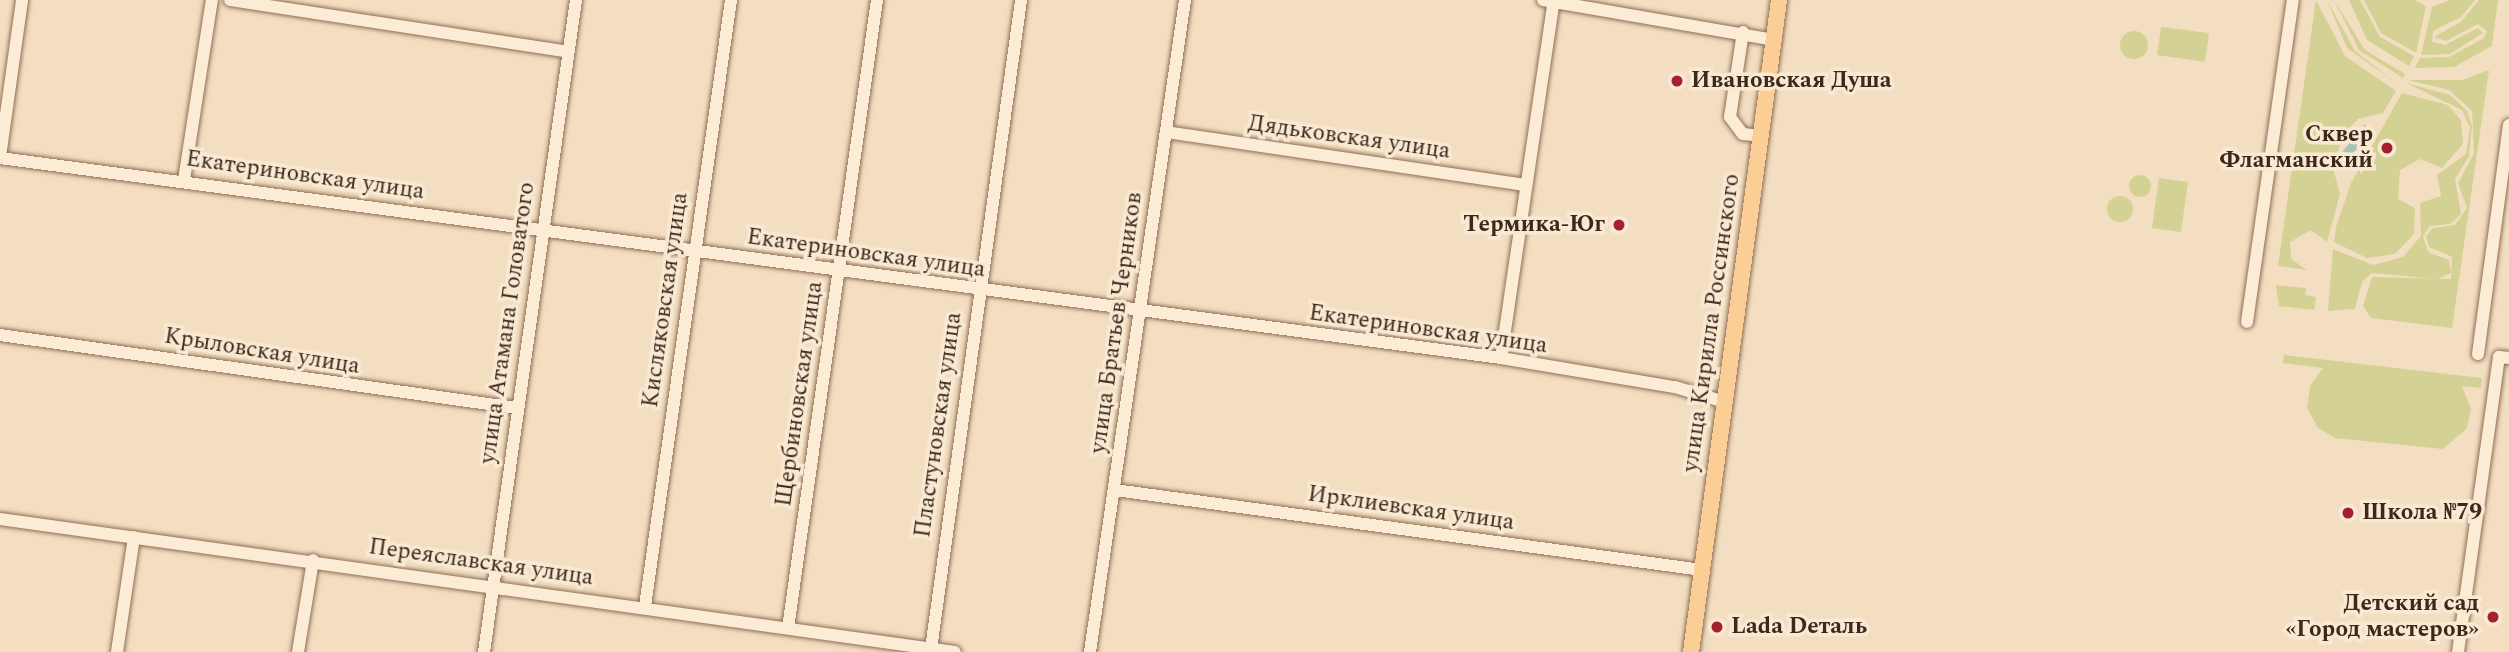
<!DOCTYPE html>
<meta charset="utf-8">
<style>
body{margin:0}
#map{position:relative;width:2509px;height:652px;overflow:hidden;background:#f3dec2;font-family:Spectral,serif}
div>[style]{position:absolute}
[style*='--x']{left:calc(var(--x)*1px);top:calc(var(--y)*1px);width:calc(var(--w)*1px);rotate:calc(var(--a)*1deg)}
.green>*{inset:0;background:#d3d294}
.round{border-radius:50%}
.water>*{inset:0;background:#a5c5b8}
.roads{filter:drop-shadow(0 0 2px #8f6e56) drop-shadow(0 0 2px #8f6e56)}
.minor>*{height:12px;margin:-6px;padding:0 6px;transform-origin:6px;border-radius:6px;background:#fcecd6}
.major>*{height:16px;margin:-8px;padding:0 8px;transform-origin:8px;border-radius:8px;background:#face95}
.dots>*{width:19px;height:19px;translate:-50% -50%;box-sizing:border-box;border:4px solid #f9e9d2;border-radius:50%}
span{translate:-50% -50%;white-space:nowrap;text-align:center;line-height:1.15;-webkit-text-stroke:7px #f9e9d2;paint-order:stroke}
.poi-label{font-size:23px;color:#3d281c;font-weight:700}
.left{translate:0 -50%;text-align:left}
.right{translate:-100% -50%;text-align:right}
.street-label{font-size:23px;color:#3d281c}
</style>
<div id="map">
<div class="green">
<i style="clip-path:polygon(2316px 0,2345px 56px,2396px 91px,2383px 113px,2358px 119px,2341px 137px,2334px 172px,2340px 194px,2327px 242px,2311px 230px,2290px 242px,2291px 259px,2307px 270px,2278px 266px)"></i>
<i style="clip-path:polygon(2327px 0,2355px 51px,2399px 85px,2347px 48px)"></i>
<i style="clip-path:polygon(2334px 0,2365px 50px,2405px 74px,2403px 78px,2359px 50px)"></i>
<i style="clip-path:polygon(2349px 0,2360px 0,2380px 37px,2414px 56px,2409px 66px,2367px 40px)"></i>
<i style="clip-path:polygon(2364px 0,2415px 0,2426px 6px,2416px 53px,2381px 33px)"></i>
<i style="clip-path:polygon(2450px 0,2475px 0,2461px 17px,2433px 31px,2432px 42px,2445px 45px,2478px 28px,2483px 33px,2450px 54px,2421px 55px,2432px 7px)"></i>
<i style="clip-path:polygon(2479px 0,2498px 0,2492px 46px,2454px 67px,2415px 68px,2420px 58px,2449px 57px,2484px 38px,2487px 31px,2478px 24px,2446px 41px,2434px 37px,2461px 22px)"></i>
<i style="clip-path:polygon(2161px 27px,2209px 33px,2205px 62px,2157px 55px)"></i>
<i class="round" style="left:2120px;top:31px;width:28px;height:28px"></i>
<i style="clip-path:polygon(2489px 70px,2452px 328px,2371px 318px,2363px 306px,2372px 277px,2451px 279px,2452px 257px,2429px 247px,2426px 236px,2433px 228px,2455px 225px,2467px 208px,2458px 183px,2474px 153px,2472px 111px,2449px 90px,2408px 80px,2462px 80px)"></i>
<i style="clip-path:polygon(2406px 83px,2450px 95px,2467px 111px,2472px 126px,2469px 156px,2455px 179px,2461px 214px,2450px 224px,2430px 226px,2423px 236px,2428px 252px,2449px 260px,2451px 273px,2438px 279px,2372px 273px,2362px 282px,2355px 309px,2328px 311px,2333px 249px,2373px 265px,2403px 257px,2421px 236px,2420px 203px,2441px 196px,2437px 175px,2466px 154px,2470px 128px,2462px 110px)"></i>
<i style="clip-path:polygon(2402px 93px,2448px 105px,2461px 120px,2463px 144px,2442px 168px,2420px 159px,2400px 170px,2398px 199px,2415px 208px,2414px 234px,2395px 254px,2367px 258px,2334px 242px,2336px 227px,2351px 183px)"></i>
<i class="round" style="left:2129px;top:175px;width:22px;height:22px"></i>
<i style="clip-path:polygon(2159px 178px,2188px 182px,2181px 232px,2152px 228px)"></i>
<i class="round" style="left:2107px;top:196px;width:26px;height:26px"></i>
<i style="clip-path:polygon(2276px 285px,2306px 288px,2305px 295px,2316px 297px,2314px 310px,2279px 306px)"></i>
<i style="clip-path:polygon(2284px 355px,2482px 378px,2481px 388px,2462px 386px,2471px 409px,2467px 428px,2443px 449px,2335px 438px,2318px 428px,2307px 408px,2310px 386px,2323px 368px,2283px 363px)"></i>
</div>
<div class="water">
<i style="clip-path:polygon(2365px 124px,2370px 133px,2352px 156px,2351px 170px,2341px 171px,2343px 151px)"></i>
</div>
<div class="roads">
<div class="minor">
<i style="--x:230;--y:0;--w:342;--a:8.7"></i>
<i style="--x:1543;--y:0;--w:234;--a:9.8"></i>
<i style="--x:1743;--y:32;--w:86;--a:98.7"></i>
<i style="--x:1730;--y:117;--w:21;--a:53"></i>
<i style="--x:1743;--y:134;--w:18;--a:6"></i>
<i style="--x:1166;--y:132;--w:364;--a:8.4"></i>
<i style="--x:0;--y:157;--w:159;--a:-82"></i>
<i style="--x:0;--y:158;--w:1514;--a:7.59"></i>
<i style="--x:1501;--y:358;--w:176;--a:9.5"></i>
<i style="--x:1675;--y:387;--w:52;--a:16.7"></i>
<i style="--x:184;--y:180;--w:182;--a:-81.2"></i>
<i style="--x:2247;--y:322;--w:325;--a:-81.9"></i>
<i style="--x:0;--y:335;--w:522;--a:8.04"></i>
<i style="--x:2478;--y:354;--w:231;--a:-82.3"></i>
<i style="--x:1501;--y:358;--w:362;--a:-81.6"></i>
<i style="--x:1115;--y:490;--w:592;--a:7.76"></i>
<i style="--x:0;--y:519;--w:964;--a:7.93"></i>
<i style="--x:645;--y:606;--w:612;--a:-81.92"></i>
<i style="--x:788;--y:628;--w:634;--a:-81.93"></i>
<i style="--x:931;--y:649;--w:655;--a:-82.1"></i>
<i style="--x:117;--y:652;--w:116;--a:-81.6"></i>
<i style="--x:298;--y:652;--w:93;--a:-80.7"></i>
<i style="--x:484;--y:652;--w:658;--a:-81.97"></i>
<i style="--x:1090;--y:652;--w:659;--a:-81.71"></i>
<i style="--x:2458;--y:652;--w:298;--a:-82.1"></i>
<i style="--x:2499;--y:357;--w:10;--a:6"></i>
</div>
<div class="major">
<i style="--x:1691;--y:652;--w:658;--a:-82.31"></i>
</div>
</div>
<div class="dots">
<i style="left:1677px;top:81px;background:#a61f31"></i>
<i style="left:2387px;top:148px;background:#a61f31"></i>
<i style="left:1619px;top:225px;background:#a61f31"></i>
<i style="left:2348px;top:513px;background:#a61f31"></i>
<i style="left:2493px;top:617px;background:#a61f31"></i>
<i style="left:1717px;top:627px;background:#a61f31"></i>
</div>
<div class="poi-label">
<span class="left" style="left:1691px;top:81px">Ивановская Душа</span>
<span class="right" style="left:2373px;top:148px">Сквер<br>Флагманский</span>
<span class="right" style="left:1605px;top:225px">Термика-Юг</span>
<span class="left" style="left:2362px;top:513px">Школа №79</span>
<span class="right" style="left:2479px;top:617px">Детский сад<br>«Город мастеров»</span>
<span class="left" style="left:1731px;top:627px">Lada Dеталь</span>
</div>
<div class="street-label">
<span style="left:1349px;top:138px;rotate:8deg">Дядьковская улица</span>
<span style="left:305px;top:176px;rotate:8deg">Екатериновская улица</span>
<span style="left:866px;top:254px;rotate:8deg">Екатериновская улица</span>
<span style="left:666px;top:300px;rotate:-82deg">Кисляковская улица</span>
<span style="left:508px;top:323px;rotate:-82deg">улица Атамана Головатого</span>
<span style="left:1117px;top:323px;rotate:-82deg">улица Братьев Черников</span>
<span style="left:1712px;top:323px;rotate:-82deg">улица Кирилла Россинского</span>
<span style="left:1428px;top:330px;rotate:8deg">Екатериновская улица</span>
<span style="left:262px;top:352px;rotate:9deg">Крыловская улица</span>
<span style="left:800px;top:394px;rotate:-82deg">Щербиновская улица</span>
<span style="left:939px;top:425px;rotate:-82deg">Пластуновская улица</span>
<span style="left:1411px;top:509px;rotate:8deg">Ирклиевская улица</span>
<span style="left:481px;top:563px;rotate:8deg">Переяславская улица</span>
</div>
</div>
